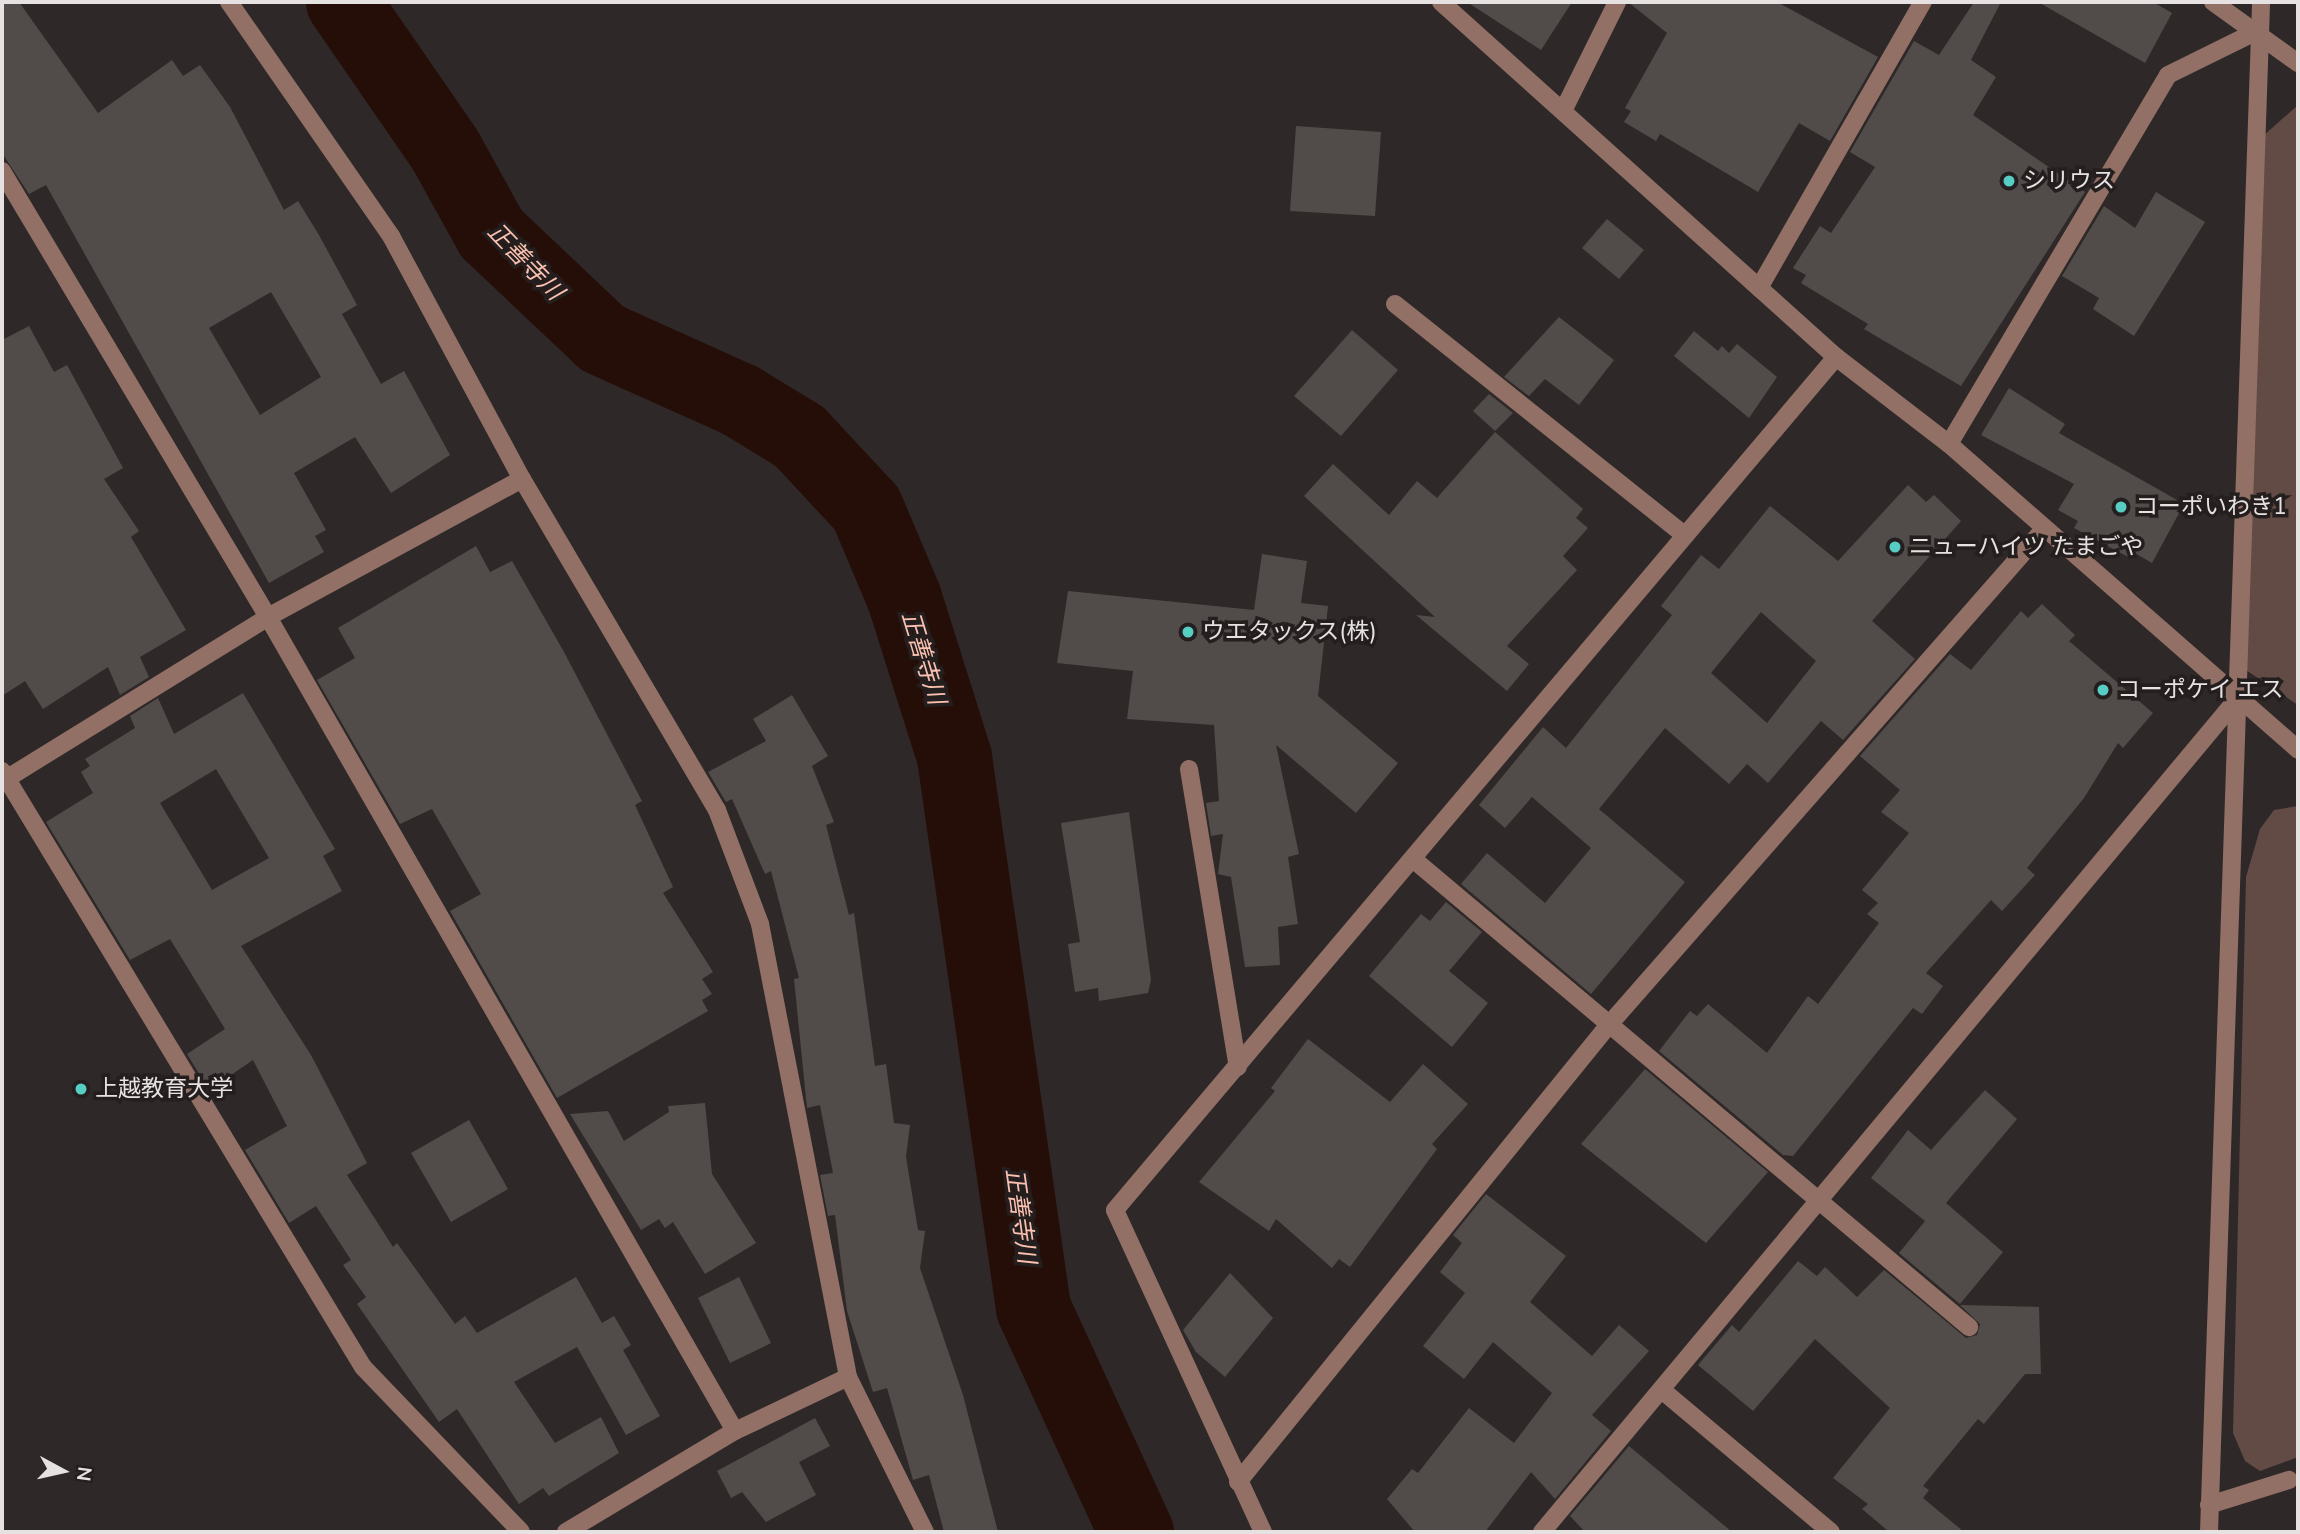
<!DOCTYPE html>
<meta charset="utf-8">
<style>
body{margin:0}
#map{position:relative;width:2300px;height:1534px;overflow:hidden;background:#2e2928;font-family:"Nunito Sans","Noto Sans JP",sans-serif}
div>[style]{position:absolute}
[style*='--x']{left:calc(var(--x)*1px);top:calc(var(--y)*1px);width:calc(var(--w)*1px);rotate:calc(var(--a)*1deg)}
.green>*{inset:0;background:#624b44}
.river>*{height:75px;margin:-37.5px;padding:0 37.5px;transform-origin:37.5px;border-radius:37.5px;background:#260e08}
.building>*{inset:0;background:#514c4a}
.minor>*{height:18px;margin:-9px;padding:0 9px;transform-origin:9px;border-radius:9px;background:#927066}
.dots>*{width:19px;height:19px;translate:-50% -50%;box-sizing:border-box;border:4px solid #241f1e;border-radius:50%}
span{translate:-50% -50%;white-space:nowrap;text-align:center;line-height:1.15;-webkit-text-stroke:7px #241f1e;paint-order:stroke}
.poi-label{font-size:23px;color:#e6e2e1}
.left{translate:0 -50%;text-align:left}
.water-label{font-size:24px;color:#fbc0af;font-style:italic}
.frame{position:absolute;inset:0;border:4px solid #e6e2e1;pointer-events:none}
.north{position:absolute;left:28px;top:1436px;width:70px;height:70px;-webkit-text-stroke:5px #241f1e;paint-order:stroke;rotate:98deg;font-size:19px;font-weight:700;line-height:28px;text-align:center;color:#e6e2e1}
.north::after{content:'';display:block;margin:auto;width:24px;height:32px;background:#e6e2e1;clip-path:polygon(50% 0,100% 100%,50% 72%,0 100%)}
</style>
<div id="map">
<div class="green">
<i style="clip-path:polygon(2298px 105px,2298px 705px,2240px 666px,2263px 136px)"></i>
<i style="clip-path:polygon(2298px 806px,2298px 1457px,2260px 1471px,2245px 1461px,2233px 1433px,2246px 877px,2260px 829px,2274px 810px)"></i>
</div>
<div class="river">
<i style="--x:343;--y:2;--w:180;--a:55.4"></i>
<i style="--x:445;--y:150;--w:95;--a:61"></i>
<i style="--x:491;--y:233;--w:153;--a:43.4"></i>
<i style="--x:602;--y:338;--w:151;--a:24.2"></i>
<i style="--x:740;--y:400;--w:69;--a:31.4"></i>
<i style="--x:799;--y:436;--w:98;--a:47.1"></i>
<i style="--x:866;--y:508;--w:98;--a:67.1"></i>
<i style="--x:904;--y:598;--w:167;--a:72.5"></i>
<i style="--x:954;--y:757;--w:557;--a:81.84"></i>
<i style="--x:1033;--y:1308;--w:247;--a:65.3"></i>
</div>
<div class="building">
<i style="clip-path:polygon(evenodd,2px 2px,19px 2px,98px 113px,172px 60px,183px 76px,200px 65px,230px 107px,284px 210px,298px 201px,319px 235px,357px 305px,342px 314px,381px 384px,404px 371px,450px 455px,391px 493px,355px 437px,294px 473px,326px 530px,315px 536px,324px 552px,269px 583px,46px 185px,29px 194px,2px 153px,2px 2px,271px 292px,321px 377px,260px 415px,209px 328px,271px 292px)"></i>
<i style="clip-path:polygon(1467px 2px,1572px 2px,1541px 50px)"></i>
<i style="clip-path:polygon(1628px 2px,1777px 2px,1878px 57px,1830px 141px,1799px 123px,1758px 192px,1660px 134px,1656px 141px,1624px 122px,1631px 111px,1625px 108px,1667px 33px)"></i>
<i style="clip-path:polygon(1974px 2px,2001px 2px,1971px 60px,1996px 77px,1973px 115px,2085px 192px,1961px 386px,1864px 329px,1868px 324px,1801px 283px,1806px 275px,1793px 268px,1820px 226px,1831px 233px,1875px 167px,1850px 152px,1914px 41px,1939px 55px)"></i>
<i style="clip-path:polygon(2038px 2px,2153px 2px,2172px 13px,2145px 63px)"></i>
<i style="clip-path:polygon(1296px 126px,1381px 132px,1375px 216px,1290px 211px)"></i>
<i style="clip-path:polygon(2156px 192px,2205px 222px,2134px 336px,2093px 309px,2099px 298px,2062px 276px,2104px 206px,2135px 228px)"></i>
<i style="clip-path:polygon(1607px 219px,1644px 250px,1619px 279px,1582px 248px)"></i>
<i style="clip-path:polygon(1559px 317px,1614px 360px,1579px 405px,1545px 379px,1529px 396px,1504px 377px)"></i>
<i style="clip-path:polygon(29px 326px,54px 372px,67px 365px,123px 468px,104px 479px,139px 531px,131px 537px,186px 630px,140px 657px,149px 677px,120px 695px,108px 667px,43px 709px,25px 681px,2px 696px,2px 340px)"></i>
<i style="clip-path:polygon(1352px 330px,1398px 370px,1341px 436px,1294px 396px)"></i>
<i style="clip-path:polygon(1694px 331px,1718px 351px,1722px 346px,1729px 353px,1737px 344px,1777px 377px,1749px 418px,1674px 356px)"></i>
<i style="clip-path:polygon(2009px 388px,2065px 424px,2059px 433px,2184px 504px,2152px 563px,2133px 552px,2130px 558px,2074px 528px,2078px 521px,2058px 510px,2074px 484px,1981px 435px)"></i>
<i style="clip-path:polygon(1489px 394px,1513px 413px,1495px 431px,1473px 411px)"></i>
<i style="clip-path:polygon(1495px 432px,1583px 509px,1576px 518px,1588px 528px,1563px 556px,1577px 570px,1507px 646px,1529px 664px,1507px 691px,1416px 615px,1435px 617px,1304px 496px,1333px 464px,1389px 515px,1417px 481px,1437px 498px)"></i>
<i style="clip-path:polygon(evenodd,1908px 485px,1926px 502px,1934px 495px,1961px 521px,1872px 621px,1915px 659px,1843px 740px,1821px 721px,1768px 783px,1747px 764px,1729px 784px,1665px 728px,1599px 809px,1685px 882px,1591px 994px,1461px 884px,1487px 853px,1545px 903px,1591px 848px,1532px 797px,1505px 828px,1479px 805px,1543px 727px,1566px 748px,1672px 615px,1661px 606px,1701px 555px,1719px 569px,1770px 506px,1838px 561px,1908px 485px,1761px 612px,1816px 661px,1767px 723px,1711px 673px,1761px 612px)"></i>
<i style="clip-path:polygon(476px 546px,490px 572px,512px 561px,564px 652px,642px 801px,635px 805px,673px 887px,663px 893px,713px 972px,702px 979px,712px 994px,702px 1000px,708px 1011px,557px 1098px,450px 911px,481px 894px,432px 809px,400px 824px,317px 680px,355px 658px,338px 628px)"></i>
<i style="clip-path:polygon(1262px 554px,1307px 561px,1301px 603px,1328px 606px,1318px 696px,1398px 763px,1356px 813px,1276px 745px,1299px 854px,1288px 857px,1298px 924px,1278px 927px,1280px 965px,1245px 967px,1231px 877px,1218px 874px,1223px 834px,1211px 836px,1206px 803px,1219px 801px,1214px 725px,1127px 719px,1133px 671px,1057px 663px,1068px 591px,1254px 610px)"></i>
<i style="clip-path:polygon(2042px 604px,2075px 635px,2069px 641px,2153px 713px,2123px 748px,2118px 743px,2084px 798px,2027px 868px,2035px 875px,2002px 911px,1991px 900px,1926px 973px,1943px 986px,1922px 1014px,1913px 1008px,1793px 1156px,1783px 1155px,1659px 1051px,1690px 1011px,1697px 1016px,1708px 1004px,1767px 1053px,1808px 996px,1818px 1004px,1879px 923px,1867px 914px,1878px 903px,1862px 890px,1909px 833px,1881px 812px,1900px 790px,1860px 756px,1950px 654px,1971px 670px,2021px 611px,2028px 618px)"></i>
<i style="clip-path:polygon(evenodd,243px 693px,335px 849px,323px 856px,342px 891px,241px 946px,311px 1055px,367px 1163px,347px 1175px,393px 1247px,397px 1243px,455px 1324px,465px 1316px,477px 1333px,576px 1277px,602px 1323px,614px 1316px,631px 1345px,623px 1350px,660px 1416px,626px 1435px,577px 1347px,514px 1382px,555px 1443px,601px 1417px,619px 1453px,549px 1496px,543px 1488px,519px 1504px,457px 1409px,439px 1422px,357px 1304px,366px 1297px,343px 1265px,351px 1260px,316px 1206px,289px 1223px,245px 1150px,287px 1126px,253px 1060px,209px 1090px,187px 1054px,225px 1029px,170px 939px,130px 960px,46px 822px,93px 793px,81px 772px,90px 766px,85px 759px,135px 728px,130px 716px,158px 698px,174px 734px,243px 693px,216px 769px,269px 858px,212px 890px,160px 803px,216px 769px)"></i>
<i style="clip-path:polygon(792px 695px,828px 756px,812px 766px,834px 822px,826px 825px,849px 915px,854px 913px,875px 1066px,886px 1064px,894px 1123px,910px 1125px,906px 1157px,918px 1230px,925px 1231px,920px 1268px,963px 1395px,998px 1532px,944px 1532px,929px 1475px,913px 1480px,887px 1388px,873px 1392px,847px 1311px,835px 1215px,828px 1216px,820px 1175px,833px 1173px,820px 1105px,807px 1108px,794px 979px,799px 978px,771px 871px,765px 874px,732px 799px,726px 802px,708px 772px,766px 741px,753px 719px)"></i>
<i style="clip-path:polygon(1129px 812px,1151px 980px,1148px 993px,1099px 1001px,1098px 988px,1075px 992px,1068px 944px,1080px 942px,1061px 823px)"></i>
<i style="clip-path:polygon(1446px 902px,1482px 932px,1449px 971px,1488px 1003px,1452px 1047px,1369px 976px,1421px 914px,1430px 921px)"></i>
<i style="clip-path:polygon(1308px 1039px,1390px 1102px,1423px 1064px,1468px 1104px,1432px 1144px,1437px 1149px,1350px 1267px,1339px 1259px,1332px 1268px,1276px 1219px,1269px 1231px,1199px 1182px,1275px 1091px,1271px 1088px)"></i>
<i style="clip-path:polygon(1645px 1069px,1768px 1172px,1706px 1243px,1581px 1144px)"></i>
<i style="clip-path:polygon(1985px 1090px,2017px 1119px,1946px 1203px,2003px 1252px,1960px 1304px,1899px 1253px,1925px 1221px,1871px 1178px,1908px 1130px,1931px 1150px)"></i>
<i style="clip-path:polygon(705px 1103px,712px 1174px,756px 1243px,705px 1274px,673px 1222px,665px 1228px,659px 1219px,641px 1230px,570px 1114px,608px 1111px,624px 1141px,669px 1112px,668px 1106px)"></i>
<i style="clip-path:polygon(469px 1120px,508px 1189px,451px 1222px,411px 1153px)"></i>
<i style="clip-path:polygon(1486px 1194px,1566px 1256px,1530px 1302px,1592px 1356px,1619px 1325px,1649px 1351px,1592px 1415px,1611px 1431px,1555px 1499px,1531px 1472px,1485px 1532px,1415px 1532px,1387px 1499px,1412px 1469px,1418px 1473px,1469px 1408px,1514px 1443px,1552px 1393px,1493px 1342px,1464px 1379px,1423px 1346px,1465px 1293px,1440px 1272px,1462px 1243px,1453px 1235px)"></i>
<i style="clip-path:polygon(1798px 1261px,1817px 1276px,1825px 1267px,1857px 1297px,1884px 1270px,1966px 1338px,1977px 1335px,1980px 1324px,1960px 1305px,2039px 1307px,2041px 1374px,2025px 1374px,1984px 1424px,1978px 1419px,1923px 1486px,1929px 1490px,1923px 1498px,1964px 1532px,1887px 1530px,1862px 1509px,1868px 1504px,1833px 1478px,1890px 1408px,1815px 1339px,1753px 1411px,1698px 1365px,1732px 1325px,1739px 1332px)"></i>
<i style="clip-path:polygon(1230px 1273px,1273px 1318px,1225px 1377px,1196px 1352px,1183px 1330px)"></i>
<i style="clip-path:polygon(739px 1277px,771px 1343px,730px 1363px,698px 1298px)"></i>
<i style="clip-path:polygon(815px 1418px,830px 1446px,799px 1462px,816px 1495px,766px 1522px,742px 1492px,731px 1498px,717px 1471px)"></i>
<i style="clip-path:polygon(1629px 1446px,1732px 1532px,1585px 1532px,1570px 1516px)"></i>
</div>
<div class="minor">
<i style="--x:229;--y:2;--w:285;--a:55.3"></i>
<i style="--x:391;--y:236;--w:276;--a:61.7"></i>
<i style="--x:522;--y:479;--w:384;--a:59.5"></i>
<i style="--x:717;--y:810;--w:122;--a:69.3"></i>
<i style="--x:760;--y:924;--w:461;--a:79"></i>
<i style="--x:848;--y:1377;--w:173;--a:63.6"></i>
<i style="--x:1441;--y:2;--w:531;--a:41.95"></i>
<i style="--x:1836;--y:357;--w:143;--a:37.6"></i>
<i style="--x:1949;--y:444;--w:464;--a:41.2"></i>
<i style="--x:2213;--y:2;--w:105;--a:35.7"></i>
<i style="--x:1564;--y:109;--w:119;--a:-63.6"></i>
<i style="--x:2;--y:171;--w:519;--a:59.19"></i>
<i style="--x:268;--y:617;--w:938;--a:60.16"></i>
<i style="--x:1759;--y:288;--w:330;--a:-60.2"></i>
<i style="--x:1395;--y:304;--w:369;--a:38.6"></i>
<i style="--x:1949;--y:444;--w:429;--a:-59.3"></i>
<i style="--x:2168;--y:75;--w:102;--a:-26.3"></i>
<i style="--x:1189;--y:769;--w:302;--a:80.7"></i>
<i style="--x:2;--y:771;--w:697;--a:58.8"></i>
<i style="--x:363;--y:1367;--w:228;--a:46.2"></i>
<i style="--x:6;--y:779;--w:308;--a:-31.7"></i>
<i style="--x:268;--y:617;--w:289;--a:-28.5"></i>
<i style="--x:1413;--y:859;--w:727;--a:40.09"></i>
<i style="--x:1663;--y:1391;--w:219;--a:40"></i>
<i style="--x:1238;--y:1482;--w:586;--a:-50.96"></i>
<i style="--x:1607;--y:1027;--w:663;--a:-48.73"></i>
<i style="--x:2209;--y:1505;--w:84;--a:-17.4"></i>
<i style="--x:566;--y:1532;--w:197;--a:-30.9"></i>
<i style="--x:735;--y:1431;--w:125;--a:-25.5"></i>
<i style="--x:1263;--y:1532;--w:354;--a:-114.7"></i>
<i style="--x:1115;--y:1210;--w:1117;--a:-49.79"></i>
<i style="--x:1542;--y:1532;--w:1085;--a:-50.16"></i>
<i style="--x:2209;--y:1532;--w:1531;--a:-88.05"></i>
</div>
<div class="dots">
<i style="left:2009px;top:181px;background:#56cec3"></i>
<i style="left:2121px;top:507px;background:#56cec3"></i>
<i style="left:1895px;top:547px;background:#56cec3"></i>
<i style="left:1188px;top:632px;background:#56cec3"></i>
<i style="left:2103px;top:690px;background:#56cec3"></i>
<i style="left:81px;top:1089px;background:#56cec3"></i>
</div>
<div class="poi-label">
<span class="left" style="left:2023px;top:181px">シリウス</span>
<span class="left" style="left:2135px;top:507px">コーポいわき1</span>
<span class="left" style="left:1909px;top:547px">ニューハイツ たまごや</span>
<span class="left" style="left:1202px;top:632px">ウエタックス(株)</span>
<span class="left" style="left:2117px;top:690px">コーポケイ エス</span>
<span class="left" style="left:95px;top:1089px">上越教育大学</span>
</div>
<div class="water-label">
<span style="left:525px;top:262px;rotate:46deg">正善寺川</span>
<span style="left:923px;top:658px;rotate:73deg">正善寺川</span>
<span style="left:1020px;top:1216px;rotate:82deg">正善寺川</span>
</div>
<div class="frame"></div>
<div class="north">N</div>
</div>
